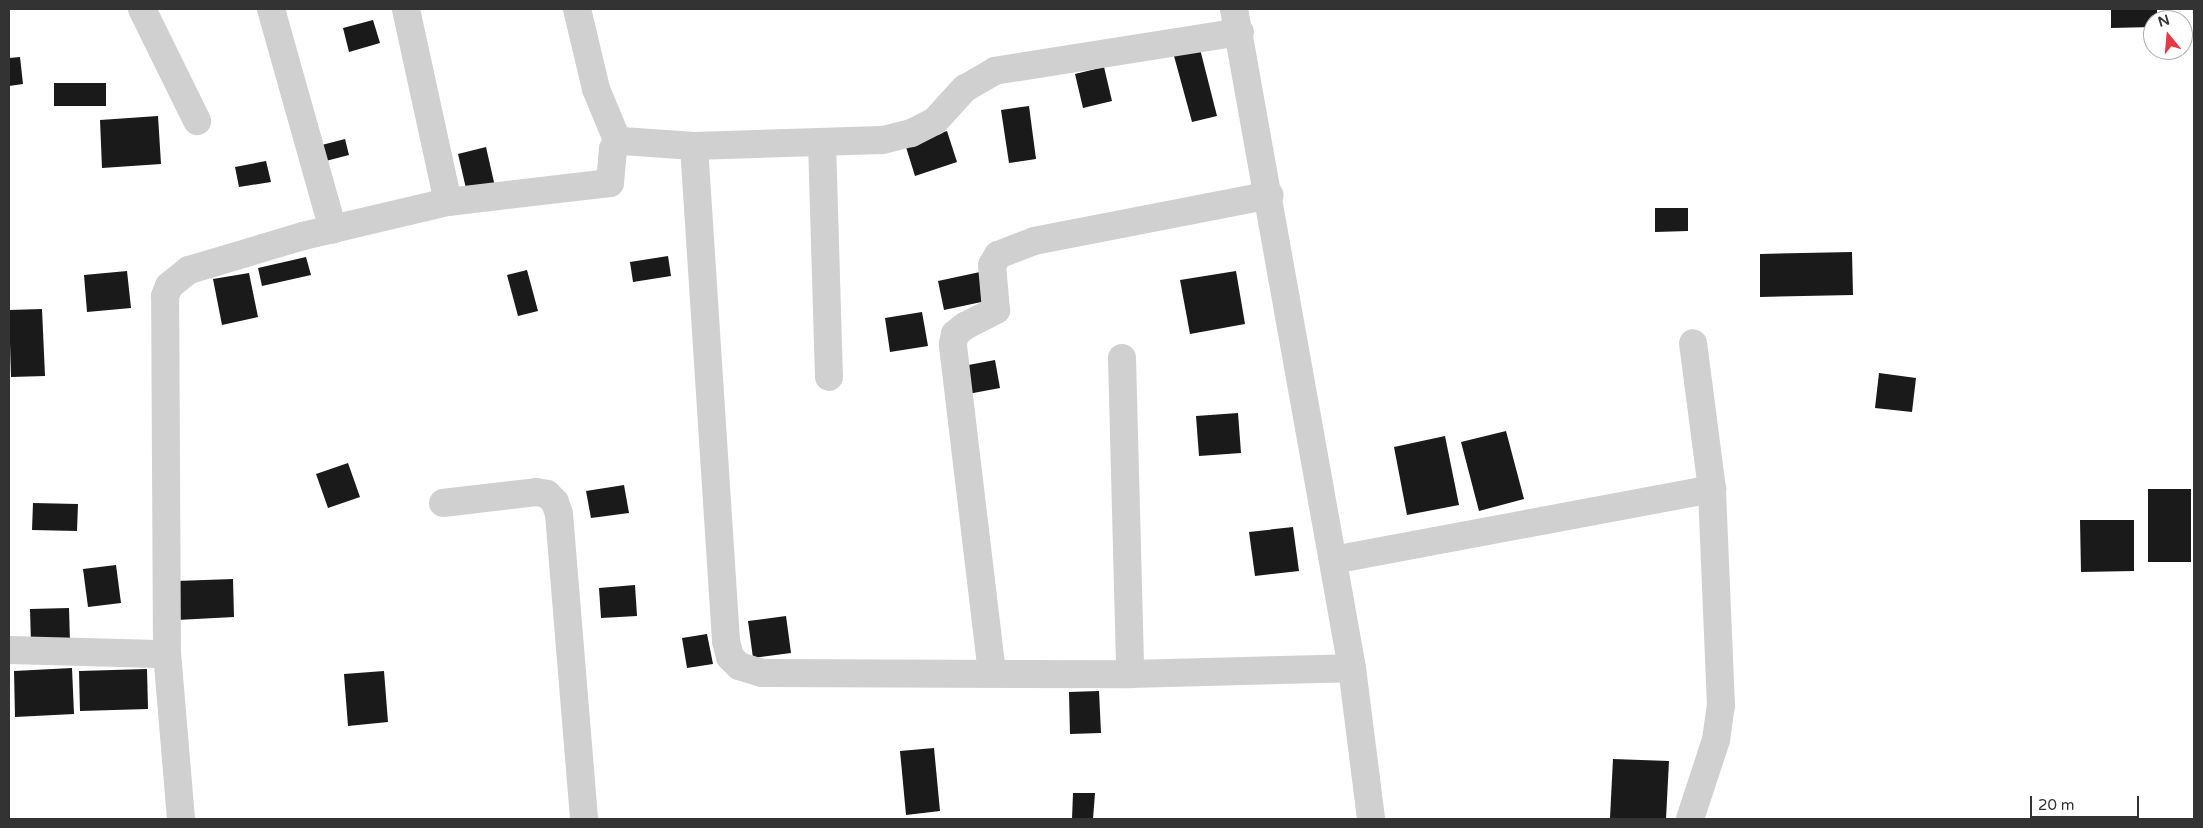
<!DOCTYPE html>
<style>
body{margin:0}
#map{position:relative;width:2203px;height:828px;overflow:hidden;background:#fff;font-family:"Varela Round",sans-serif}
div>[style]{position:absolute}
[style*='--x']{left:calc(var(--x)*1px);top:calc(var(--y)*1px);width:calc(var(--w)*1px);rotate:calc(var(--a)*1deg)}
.building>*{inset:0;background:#1a1a1a}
.minor>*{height:28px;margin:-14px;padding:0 14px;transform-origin:14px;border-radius:14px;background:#d0d0d0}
.tertiary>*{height:28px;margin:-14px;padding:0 14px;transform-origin:14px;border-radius:14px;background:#d0d0d0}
span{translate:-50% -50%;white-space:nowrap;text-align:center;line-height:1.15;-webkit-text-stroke:5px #fff;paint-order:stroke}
.frame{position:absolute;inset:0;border:10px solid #333;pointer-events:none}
.north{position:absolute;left:2143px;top:10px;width:50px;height:50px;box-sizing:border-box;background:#fff;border:1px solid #adadad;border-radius:50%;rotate:343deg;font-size:14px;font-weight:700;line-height:20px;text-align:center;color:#333}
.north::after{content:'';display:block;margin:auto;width:18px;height:22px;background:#e63946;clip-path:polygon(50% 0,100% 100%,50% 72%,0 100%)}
.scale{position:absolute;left:2030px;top:796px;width:109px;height:22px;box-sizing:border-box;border:2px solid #333;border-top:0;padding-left:6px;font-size:15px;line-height:18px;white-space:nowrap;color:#333;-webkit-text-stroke:4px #fff;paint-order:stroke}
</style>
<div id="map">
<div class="building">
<i style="clip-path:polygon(2111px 9px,2157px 9px,2157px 20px,2153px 20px,2153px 27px,2111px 28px)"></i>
<i style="clip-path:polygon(373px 20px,380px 43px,349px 52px,343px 28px)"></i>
<i style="clip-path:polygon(1200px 49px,1217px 116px,1192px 122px,1174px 56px)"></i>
<i style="clip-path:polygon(20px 57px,23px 84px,9px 86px,9px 58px)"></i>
<i style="clip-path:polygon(1104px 67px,1112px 101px,1083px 108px,1075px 74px)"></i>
<i style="clip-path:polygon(54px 83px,106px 83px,106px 106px,54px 106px)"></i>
<i style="clip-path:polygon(1029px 106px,1036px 159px,1009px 163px,1001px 110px)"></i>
<i style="clip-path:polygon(158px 116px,161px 164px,102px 168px,100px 120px)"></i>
<i style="clip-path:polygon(947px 131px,957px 162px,915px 176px,905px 144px)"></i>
<i style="clip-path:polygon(345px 139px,349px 155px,322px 162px,318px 146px)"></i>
<i style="clip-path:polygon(486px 147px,496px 191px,468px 197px,458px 154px)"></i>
<i style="clip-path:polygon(266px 161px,271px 182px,239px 187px,235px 167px)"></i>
<i style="clip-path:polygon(1655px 208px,1688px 208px,1688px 231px,1655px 232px)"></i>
<i style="clip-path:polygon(1852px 252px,1853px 295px,1760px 297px,1760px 254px)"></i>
<i style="clip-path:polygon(668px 256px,671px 276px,633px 282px,630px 262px)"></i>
<i style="clip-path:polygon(306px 257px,311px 275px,262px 286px,258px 268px)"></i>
<i style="clip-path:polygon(527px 270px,538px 311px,518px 316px,507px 275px)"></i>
<i style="clip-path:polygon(127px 271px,131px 308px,87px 312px,84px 275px)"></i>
<i style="clip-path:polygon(1236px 271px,1245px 324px,1190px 334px,1180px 280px)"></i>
<i style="clip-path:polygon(980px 272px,986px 301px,944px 310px,938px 281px)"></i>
<i style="clip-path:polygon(249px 273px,258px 317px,222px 325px,213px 279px)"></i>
<i style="clip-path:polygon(42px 309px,45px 376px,11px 377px,9px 310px)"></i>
<i style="clip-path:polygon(922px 312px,928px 346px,890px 352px,885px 318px)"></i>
<i style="clip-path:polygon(995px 360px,1000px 388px,968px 394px,963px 366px)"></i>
<i style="clip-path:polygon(1879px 373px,1916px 378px,1912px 412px,1875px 408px)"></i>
<i style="clip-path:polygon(1238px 413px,1241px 453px,1199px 456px,1196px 416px)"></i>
<i style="clip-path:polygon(1506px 431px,1524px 499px,1479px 511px,1461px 442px)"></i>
<i style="clip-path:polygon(1445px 436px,1459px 505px,1407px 515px,1394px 447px)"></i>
<i style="clip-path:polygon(348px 463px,360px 497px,328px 508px,316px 474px)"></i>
<i style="clip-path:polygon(624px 485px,629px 513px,591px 518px,586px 491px)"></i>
<i style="clip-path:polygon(2148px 489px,2191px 489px,2191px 562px,2148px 562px)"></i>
<i style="clip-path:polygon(33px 503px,78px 504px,77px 531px,32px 530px)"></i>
<i style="clip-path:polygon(2080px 520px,2134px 520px,2134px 571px,2081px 572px)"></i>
<i style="clip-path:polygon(1293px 527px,1299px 571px,1255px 576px,1249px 532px)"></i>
<i style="clip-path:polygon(116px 565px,121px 603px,88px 607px,83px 569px)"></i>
<i style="clip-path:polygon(233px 579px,234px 617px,177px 620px,176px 581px)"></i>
<i style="clip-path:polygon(635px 585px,637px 616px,601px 618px,599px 588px)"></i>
<i style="clip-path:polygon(69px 608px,70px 642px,31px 643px,30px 609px)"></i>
<i style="clip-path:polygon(786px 616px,791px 653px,753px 658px,748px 621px)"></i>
<i style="clip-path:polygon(707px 634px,713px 664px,687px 668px,682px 638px)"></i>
<i style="clip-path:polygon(72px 668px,74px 714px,15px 717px,14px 671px)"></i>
<i style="clip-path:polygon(147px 669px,148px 709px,80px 711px,79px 671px)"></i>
<i style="clip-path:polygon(384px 671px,388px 722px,348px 726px,344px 674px)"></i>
<i style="clip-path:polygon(1099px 691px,1101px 733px,1070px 734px,1069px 692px)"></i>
<i style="clip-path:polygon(934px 748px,940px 811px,906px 815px,900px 751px)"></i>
<i style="clip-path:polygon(1613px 759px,1669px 761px,1666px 819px,1610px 818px)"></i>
<i style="clip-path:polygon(1073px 793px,1095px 793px,1093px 819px,1072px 819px)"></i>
</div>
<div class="minor">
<i style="--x:142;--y:9;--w:125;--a:63.8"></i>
<i style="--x:271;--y:9;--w:229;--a:74.3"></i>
<i style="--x:577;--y:9;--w:82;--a:76.6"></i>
<i style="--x:596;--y:89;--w:57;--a:67.5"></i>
<i style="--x:1240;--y:32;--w:248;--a:171"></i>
<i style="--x:995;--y:71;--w:34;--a:150"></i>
<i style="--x:965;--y:88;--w:45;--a:132.3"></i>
<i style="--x:935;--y:121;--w:27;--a:153"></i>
<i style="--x:911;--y:133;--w:30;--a:166"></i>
<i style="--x:882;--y:140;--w:188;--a:178.2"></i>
<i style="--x:694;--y:146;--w:496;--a:86.3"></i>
<i style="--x:726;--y:641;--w:16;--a:76"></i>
<i style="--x:730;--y:657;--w:13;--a:45"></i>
<i style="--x:739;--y:666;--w:24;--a:17"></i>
<i style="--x:762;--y:673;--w:368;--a:0.2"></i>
<i style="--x:1130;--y:674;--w:222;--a:-1.5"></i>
<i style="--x:822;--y:142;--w:235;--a:88.3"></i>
<i style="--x:448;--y:202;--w:163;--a:-6.7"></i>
<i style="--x:610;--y:183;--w:34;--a:-85"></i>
<i style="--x:613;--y:149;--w:12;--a:-42"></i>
<i style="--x:622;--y:141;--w:72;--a:4"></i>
<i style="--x:1122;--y:358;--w:316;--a:88.5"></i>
<i style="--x:443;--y:503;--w:94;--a:-6.7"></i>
<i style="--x:536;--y:492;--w:11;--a:10"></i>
<i style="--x:547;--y:494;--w:11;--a:45"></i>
<i style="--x:555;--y:502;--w:13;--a:72"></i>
<i style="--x:559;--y:514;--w:306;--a:85.3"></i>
<i style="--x:1333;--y:560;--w:386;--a:-10.6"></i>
<i style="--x:1712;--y:489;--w:147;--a:-97.4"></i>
<i style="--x:9;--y:650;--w:158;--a:1.5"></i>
<i style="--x:992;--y:673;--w:331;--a:-96.8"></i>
<i style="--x:953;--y:344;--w:10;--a:-79"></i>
<i style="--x:955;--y:334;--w:13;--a:-39"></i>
<i style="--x:965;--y:326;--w:35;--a:-27"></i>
<i style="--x:996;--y:310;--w:45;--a:-95.1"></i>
<i style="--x:992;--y:265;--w:12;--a:-59"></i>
<i style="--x:998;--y:255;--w:39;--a:-21"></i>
<i style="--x:1034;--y:241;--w:240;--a:-11"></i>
<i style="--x:181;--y:819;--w:166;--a:-94.8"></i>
<i style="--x:167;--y:654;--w:358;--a:-90.3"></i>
<i style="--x:165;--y:296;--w:11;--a:-68"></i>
<i style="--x:169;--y:286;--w:26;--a:-39"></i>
<i style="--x:189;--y:270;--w:119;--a:-16.6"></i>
<i style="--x:303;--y:236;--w:149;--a:-13.2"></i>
<i style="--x:448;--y:202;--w:198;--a:-102.3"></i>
<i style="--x:1690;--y:819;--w:83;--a:-71.8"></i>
<i style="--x:1716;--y:740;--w:34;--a:-82"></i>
<i style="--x:1721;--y:706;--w:217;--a:-92.4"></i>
</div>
<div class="tertiary">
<i style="--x:1234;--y:9;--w:669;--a:79.85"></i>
<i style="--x:1352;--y:668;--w:152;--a:82.8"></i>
</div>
<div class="frame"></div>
<div class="north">N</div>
<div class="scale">20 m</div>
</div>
